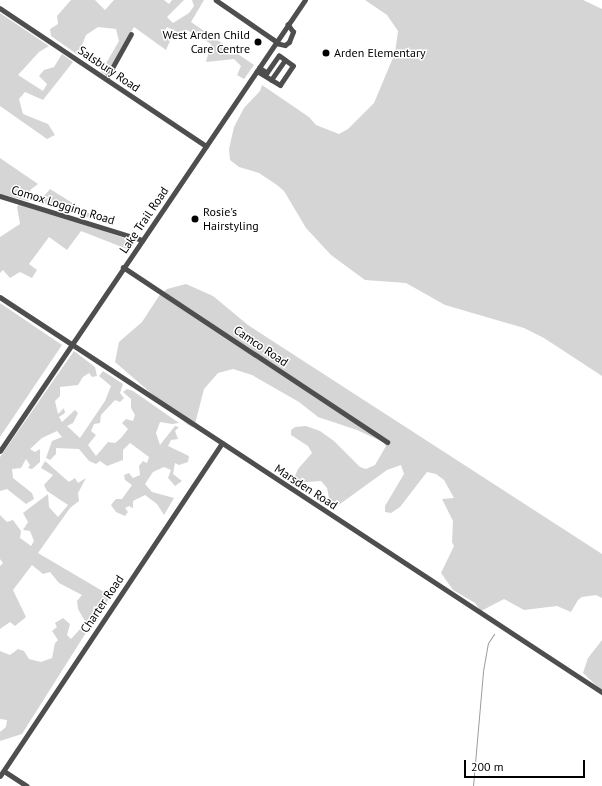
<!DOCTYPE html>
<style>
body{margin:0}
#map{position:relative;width:602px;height:786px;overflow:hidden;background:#fff;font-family:"PT Sans",sans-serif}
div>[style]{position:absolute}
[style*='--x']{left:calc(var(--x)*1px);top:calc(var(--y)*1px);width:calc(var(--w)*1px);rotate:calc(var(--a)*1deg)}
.green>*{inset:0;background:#d5d5d5}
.stream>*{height:1px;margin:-0.5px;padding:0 0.5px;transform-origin:0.5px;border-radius:0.5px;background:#9c9c9c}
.minor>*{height:4.5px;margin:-2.25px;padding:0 2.25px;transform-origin:2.25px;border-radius:2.25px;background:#4e4e4e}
.dots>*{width:11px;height:11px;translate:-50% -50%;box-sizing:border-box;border:2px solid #fff;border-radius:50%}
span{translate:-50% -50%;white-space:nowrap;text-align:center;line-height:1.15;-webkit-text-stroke:3px #fff;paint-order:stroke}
.poi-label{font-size:12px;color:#000}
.right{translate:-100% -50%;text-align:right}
.left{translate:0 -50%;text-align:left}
.street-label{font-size:12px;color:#000}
.scale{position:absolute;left:464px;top:760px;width:121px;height:18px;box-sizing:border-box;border:2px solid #000;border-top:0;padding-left:5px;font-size:12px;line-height:14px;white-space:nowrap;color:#000;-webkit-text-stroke:3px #fff;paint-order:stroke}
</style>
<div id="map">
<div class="green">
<i style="clip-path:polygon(71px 0,95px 0,105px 10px,114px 0,164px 0,169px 4px,172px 0,184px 0,167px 17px,173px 23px,189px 13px,194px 6px,192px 0,204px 0,191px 22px,254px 65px,244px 79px,237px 75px,241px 66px,234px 59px,206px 62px,211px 44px,187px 30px,177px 32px,167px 27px,163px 33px,170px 41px,166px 50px,134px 27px,106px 75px,101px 72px,119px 41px,116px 29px,98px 27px,86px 35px,78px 55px,51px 36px,50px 29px,58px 24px,57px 16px)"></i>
<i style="clip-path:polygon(365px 0,583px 0,602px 9px,602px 376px,544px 338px,524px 328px,445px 305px,406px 283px,365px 280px,331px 255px,306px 228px,284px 191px,277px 185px,259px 173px,239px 167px,230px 160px,229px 149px,234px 127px,244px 108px,260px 91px,262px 85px,309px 117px,316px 125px,339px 134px,348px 129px,374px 103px,395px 53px,398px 31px,387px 15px)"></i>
<i style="clip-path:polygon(0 13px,49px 46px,39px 52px,18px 75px,43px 91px,47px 84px,39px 76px,44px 70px,54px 67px,62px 54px,73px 62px,43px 100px,25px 92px,19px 99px,23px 114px,48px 124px,55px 135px,47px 139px,0 106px)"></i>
<i style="clip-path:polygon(0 158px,38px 184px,30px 190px,34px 197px,28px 201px,0 194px)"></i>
<i style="clip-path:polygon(50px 189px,103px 222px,39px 202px)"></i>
<i style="clip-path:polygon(20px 203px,133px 241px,127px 249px,81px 231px,67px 250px,49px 237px,29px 264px,37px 270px,32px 278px,20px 272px,10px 278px,3px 270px,0 273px,0 237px,20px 224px,17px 207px)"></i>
<i style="clip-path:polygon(186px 284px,213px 296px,248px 325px,602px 554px,602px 598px,596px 595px,582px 597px,578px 600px,571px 612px,557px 606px,524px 610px,504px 599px,481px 611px,475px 603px,453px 590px,441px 573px,454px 546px,452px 542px,453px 521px,442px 499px,454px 498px,444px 480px,436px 474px,427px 472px,400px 507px,391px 513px,385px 512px,385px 506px,404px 474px,401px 465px,387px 470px,340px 504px,330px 503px,327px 488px,321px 481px,292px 483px,298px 469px,312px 453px,308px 446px,291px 435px,291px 430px,295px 427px,306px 426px,320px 431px,334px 441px,360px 467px,366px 469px,375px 465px,386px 446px,383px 442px,357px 430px,318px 417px,299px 402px,252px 375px,233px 369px,218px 373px,204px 389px,195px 424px,192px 427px,188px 425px,115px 362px,119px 342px,142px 322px,159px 296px,167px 289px)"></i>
<i style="clip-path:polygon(0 303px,62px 345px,0 437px)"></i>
<i style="clip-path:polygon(74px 351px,95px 367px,97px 376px,92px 377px,89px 373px,83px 377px,78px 385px,60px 387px,60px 396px,55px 401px,58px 414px,64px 408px,65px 413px,59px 417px,62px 422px,75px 410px,78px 413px,73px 423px,67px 426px,80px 438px,105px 401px,111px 386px,99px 376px,103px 371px,123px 384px,120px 393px,124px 398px,120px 402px,115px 400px,101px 415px,100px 423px,94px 424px,91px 431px,96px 435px,88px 445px,96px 456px,108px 442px,115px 443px,121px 438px,128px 429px,122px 423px,126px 419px,133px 421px,135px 415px,131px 408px,131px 399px,123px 392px,127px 389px,133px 391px,179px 423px,172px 424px,160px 422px,156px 433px,160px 445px,175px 426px,179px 427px,175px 431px,178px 439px,171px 440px,168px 446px,189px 456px,188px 462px,179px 465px,175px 463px,173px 474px,182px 481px,175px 486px,168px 478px,171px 470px,164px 467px,153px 472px,145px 484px,152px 492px,174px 498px,164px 515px,157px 504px,145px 495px,133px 501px,133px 508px,129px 506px,125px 508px,128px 512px,125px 516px,116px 512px,111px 505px,116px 499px,122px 499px,132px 485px,125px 480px,124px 475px,129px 473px,133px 478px,140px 475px,139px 466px,143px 461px,147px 463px,149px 457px,130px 443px,123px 450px,123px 460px,107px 466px,100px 461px,96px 464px,89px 461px,79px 449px,56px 448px,56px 454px,50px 460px,46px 458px,52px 441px,62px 437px,57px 431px,42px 438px,30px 449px,35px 452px,40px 449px,40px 462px,32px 469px,28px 468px,30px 465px,26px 459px,21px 468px,12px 469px,13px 478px,32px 493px,34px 499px,26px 504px,7px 489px,0 491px,0 457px)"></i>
<i style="clip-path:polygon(45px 461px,69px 482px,75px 478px,78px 483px,86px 478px,78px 493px,79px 501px,70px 508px,38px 553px,111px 596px,92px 625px,85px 621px,78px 609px,77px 601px,82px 595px,59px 583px,50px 572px,43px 574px,32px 565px,13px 590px,26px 617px,15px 626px,10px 622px,0 629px,0 566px,3px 563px,0 559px,0 515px,7px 522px,13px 520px,21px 531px,20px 538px,31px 546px,34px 541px,30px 531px,23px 530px,28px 522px,23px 513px,48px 494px,49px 507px,58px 517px,68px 505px,47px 491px,44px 485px,53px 475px,41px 468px)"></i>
<i style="clip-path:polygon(63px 618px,70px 624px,67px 635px,71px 639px,82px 627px,87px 631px,22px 734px,0 741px,0 732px,6px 727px,7px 720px,0 719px,0 651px,10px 655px,18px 649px,24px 651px,29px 659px,41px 662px,52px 658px,55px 643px,58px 640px,52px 631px,57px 627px,55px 623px)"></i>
<i style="clip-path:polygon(602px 640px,602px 691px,583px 673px,588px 658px)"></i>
</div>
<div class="stream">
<i style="--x:473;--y:786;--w:115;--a:-85"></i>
<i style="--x:483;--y:671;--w:28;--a:-80"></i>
<i style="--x:488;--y:643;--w:11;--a:-56"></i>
</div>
<div class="minor">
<i style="--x:216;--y:0;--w:74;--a:34.5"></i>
<i style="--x:0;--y:8;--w:248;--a:33.8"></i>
<i style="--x:276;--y:43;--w:9;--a:13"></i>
<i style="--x:285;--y:45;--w:5;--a:-37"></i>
<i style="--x:289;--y:42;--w:11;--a:-68"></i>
<i style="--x:293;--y:32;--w:9;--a:-126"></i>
<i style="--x:257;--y:71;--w:27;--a:31"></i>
<i style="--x:280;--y:85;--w:23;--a:-56"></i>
<i style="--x:293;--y:66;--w:17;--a:-144"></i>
<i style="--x:279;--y:56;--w:21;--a:125"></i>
<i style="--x:267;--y:73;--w:9;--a:-148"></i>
<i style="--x:106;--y:79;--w:51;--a:-60.9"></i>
<i style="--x:271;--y:80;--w:24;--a:-55"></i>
<i style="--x:0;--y:196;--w:149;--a:17.2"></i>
<i style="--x:123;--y:267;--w:317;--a:33.5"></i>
<i style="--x:0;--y:297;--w:720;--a:33.27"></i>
<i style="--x:0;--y:451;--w:544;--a:-55.93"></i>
<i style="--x:4;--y:771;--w:27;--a:33"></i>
<i style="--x:0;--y:776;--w:400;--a:-56.3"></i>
</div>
<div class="dots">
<i style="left:258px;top:42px;background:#000"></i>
<i style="left:326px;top:53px;background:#000"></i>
<i style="left:195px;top:219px;background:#000"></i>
</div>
<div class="poi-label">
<span class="right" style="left:250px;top:42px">West Arden Child<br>Care Centre</span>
<span class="left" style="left:334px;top:53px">Arden Elementary</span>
<span class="left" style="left:203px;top:219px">Rosie's<br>Hairstyling</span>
</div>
<div class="street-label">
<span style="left:109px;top:69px;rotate:34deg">Salsbury Road</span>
<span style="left:63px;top:205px;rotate:17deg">Comox Logging Road</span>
<span style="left:144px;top:220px;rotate:-56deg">Lake Trail Road</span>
<span style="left:261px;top:346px;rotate:34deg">Camco Road</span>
<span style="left:306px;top:487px;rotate:33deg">Marsden Road</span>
<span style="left:102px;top:604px;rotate:-56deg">Charter Road</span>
</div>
<div class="scale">200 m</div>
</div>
